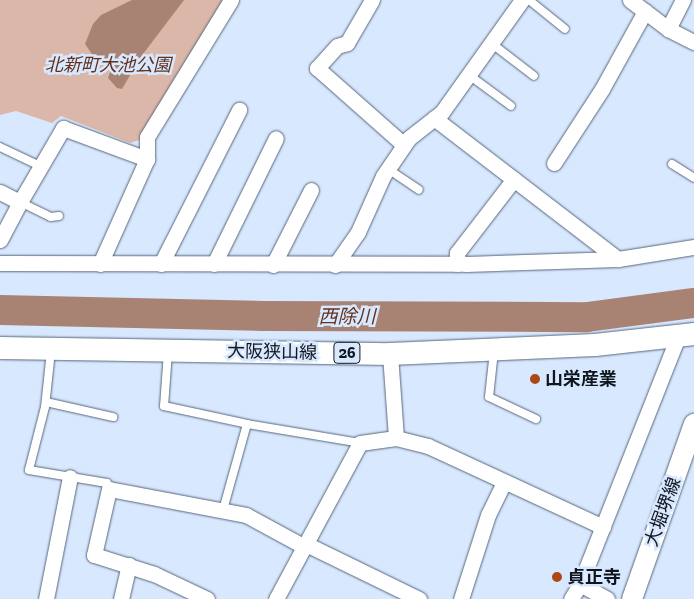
<!DOCTYPE html>
<meta charset="utf-8">
<style>
body{margin:0}
#map{position:relative;width:694px;height:599px;overflow:hidden;background:#d7e8ff;font-family:"Zilla Slab","Noto Sans JP",serif}
div>[style]{position:absolute}
[style*='--x']{left:calc(var(--x)*1px);top:calc(var(--y)*1px);width:calc(var(--w)*1px);rotate:calc(var(--a)*1deg)}
.green>*{inset:0;background:#dbb7a9}
.water>*{inset:0;background:#a88374}
.river>*{height:30px;margin:-15px;padding:0 15px;transform-origin:15px;border-radius:15px;background:#a88374}
.roads{filter:drop-shadow(0 0 1px #586679) drop-shadow(0 0 1px #586679)}
.service>*{height:8px;margin:-4px;padding:0 4px;transform-origin:4px;border-radius:4px;background:#fff}
.minor>*{height:15px;margin:-7.5px;padding:0 7.5px;transform-origin:7.5px;border-radius:7.5px;background:#fff}
.secondary>*{height:20px;margin:-10px;padding:0 10px;transform-origin:10px;border-radius:10px;background:#fff}
.primary>*{height:22px;margin:-11px;padding:0 11px;transform-origin:11px;border-radius:11px;background:#fff}
.dots>*{width:14px;height:14px;translate:-50% -50%;box-sizing:border-box;border:2px solid #d7e8ff;border-radius:50%}
span{translate:-50% -50%;white-space:nowrap;text-align:center;line-height:1.15;-webkit-text-stroke:5px #d7e8ff;paint-order:stroke}
.shield-label span{padding:1px 4px;background:#d7e8ff;border:1px solid;border-radius:4px;-webkit-text-stroke-width:0}
.shield-label{font-size:16px;color:#11161e;font-weight:700}
.park-label{font-size:18px;color:#63301b;font-style:italic}
.street-label{font-size:18px;color:#11161e}
.poi-label{font-size:18px;color:#11161e;font-weight:700}
.left{translate:0 -50%;text-align:left}
.water-label{font-size:19px;color:#65321d;font-style:italic}
</style>
<div id="map">
<div class="green">
<i style="clip-path:polygon(0 0,225px 0,139px 140px,130px 143px,61px 116px,52px 123px,16px 111px,0 115px)"></i>
</div>
<div class="water">
<i style="clip-path:polygon(132px 0,184px 0,140px 58px,122px 89px,117px 88px,108px 78px,112px 67px,101px 58px,94px 57px,85px 44px,93px 24px,101px 15px)"></i>
</div>
<div class="river">
<i style="--x:0;--y:310;--w:263;--a:1.3"></i>
<i style="--x:263;--y:316;--w:324;--a:0.2"></i>
<i style="--x:587;--y:317;--w:108;--a:-7.5"></i>
</div>
<div class="roads">
<div class="service">
<i style="--x:529;--y:0;--w:46;--a:38.9"></i>
<i style="--x:491;--y:43;--w:54;--a:37.5"></i>
<i style="--x:469;--y:75;--w:52;--a:36.4"></i>
<i style="--x:0;--y:147;--w:44;--a:25.4"></i>
<i style="--x:672;--y:164;--w:26;--a:32"></i>
<i style="--x:388;--y:169;--w:37;--a:34"></i>
<i style="--x:20;--y:202;--w:34;--a:26"></i>
<i style="--x:51;--y:217;--w:8;--a:-7"></i>
<i style="--x:51;--y:351;--w:56;--a:96.1"></i>
<i style="--x:45;--y:407;--w:65;--a:104.3"></i>
<i style="--x:29;--y:470;--w:79;--a:9.5"></i>
<i style="--x:107;--y:483;--w:6;--a:72"></i>
<i style="--x:494;--y:351;--w:46;--a:96.2"></i>
<i style="--x:489;--y:397;--w:52;--a:25.1"></i>
<i style="--x:168;--y:352;--w:54;--a:94.2"></i>
<i style="--x:164;--y:406;--w:85;--a:12.2"></i>
<i style="--x:46;--y:402;--w:69;--a:12.6"></i>
<i style="--x:223;--y:510;--w:89;--a:-74.4"></i>
<i style="--x:247;--y:424;--w:115;--a:9.5"></i>
</div>
<div class="minor">
<i style="--x:372;--y:0;--w:50;--a:120.2"></i>
<i style="--x:347;--y:43;--w:10;--a:163"></i>
<i style="--x:337;--y:46;--w:30;--a:132"></i>
<i style="--x:317;--y:68;--w:116;--a:41.5"></i>
<i style="--x:630;--y:0;--w:48;--a:37.3"></i>
<i style="--x:668;--y:29;--w:29;--a:27"></i>
<i style="--x:668;--y:29;--w:33;--a:-63"></i>
<i style="--x:434;--y:118;--w:232;--a:37.5"></i>
<i style="--x:554;--y:163;--w:88;--a:-57"></i>
<i style="--x:602;--y:89;--w:89;--a:-61.1"></i>
<i style="--x:0;--y:192;--w:22;--a:27"></i>
<i style="--x:20;--y:202;--w:86;--a:-59.8"></i>
<i style="--x:63;--y:128;--w:90;--a:20.3"></i>
<i style="--x:0;--y:240;--w:43;--a:-62.2"></i>
<i style="--x:0;--y:263;--w:466;--a:0.1"></i>
<i style="--x:466;--y:264;--w:152;--a:-1.9"></i>
<i style="--x:618;--y:259;--w:77;--a:-9"></i>
<i style="--x:100;--y:264;--w:115;--a:-65.9"></i>
<i style="--x:147;--y:159;--w:22;--a:-90"></i>
<i style="--x:147;--y:137;--w:161;--a:-58.5"></i>
<i style="--x:161;--y:264;--w:173;--a:-63.1"></i>
<i style="--x:214;--y:264;--w:140;--a:-63.8"></i>
<i style="--x:457;--y:264;--w:11;--a:-90"></i>
<i style="--x:457;--y:253;--w:93;--a:-52.4"></i>
<i style="--x:273;--y:265;--w:84;--a:-63.1"></i>
<i style="--x:335;--y:265;--w:40;--a:-55.1"></i>
<i style="--x:358;--y:232;--w:61;--a:-65.9"></i>
<i style="--x:383;--y:176;--w:46;--a:-55.6"></i>
<i style="--x:409;--y:138;--w:42;--a:-38.2"></i>
<i style="--x:442;--y:112;--w:138;--a:-54.5"></i>
<i style="--x:390;--y:354;--w:84;--a:85.9"></i>
<i style="--x:306;--y:544;--w:126;--a:26"></i>
<i style="--x:580;--y:584;--w:31;--a:29"></i>
<i style="--x:46;--y:599;--w:124;--a:-78.9"></i>
<i style="--x:121;--y:599;--w:35;--a:-77"></i>
<i style="--x:207;--y:599;--w:59;--a:-154.7"></i>
<i style="--x:154;--y:574;--w:63;--a:-162.4"></i>
<i style="--x:94;--y:555;--w:68;--a:-77.2"></i>
<i style="--x:109;--y:489;--w:139;--a:10.7"></i>
<i style="--x:246;--y:515;--w:67;--a:28.5"></i>
<i style="--x:276;--y:599;--w:177;--a:-61.7"></i>
<i style="--x:360;--y:443;--w:36;--a:-8"></i>
<i style="--x:396;--y:438;--w:33;--a:14"></i>
<i style="--x:428;--y:446;--w:193;--a:24.8"></i>
<i style="--x:461;--y:599;--w:88;--a:-72.2"></i>
<i style="--x:488;--y:515;--w:37;--a:-64"></i>
<i style="--x:571;--y:599;--w:17;--a:-59"></i>
<i style="--x:580;--y:584;--w:266;--a:-68.4"></i>
</div>
<div class="secondary">
<i style="--x:632;--y:599;--w:186;--a:-70.5"></i>
</div>
<div class="primary">
<i style="--x:0;--y:348;--w:390;--a:0.9"></i>
<i style="--x:390;--y:354;--w:205;--a:-2.5"></i>
<i style="--x:595;--y:345;--w:100;--a:-6.3"></i>
</div>
</div>
<div class="dots">
<i style="left:535px;top:379px;background:#ac4716"></i>
<i style="left:557px;top:577px;background:#ac4716"></i>
</div>
<div class="shield-label">
<span style="left:347px;top:353px">26</span>
</div>
<div class="park-label">
<span style="left:108px;top:65px">北新町大池公園</span>
</div>
<div class="street-label">
<span style="left:272px;top:352px;rotate:1deg">大阪狭山線</span>
<span style="left:663px;top:512px;rotate:-70deg">大堀堺線</span>
</div>
<div class="poi-label">
<span class="left" style="left:545px;top:379px">山栄産業</span>
<span class="left" style="left:567px;top:577px">貞正寺</span>
</div>
<div class="water-label">
<span style="left:347px;top:317px">西除川</span>
</div>
</div>
